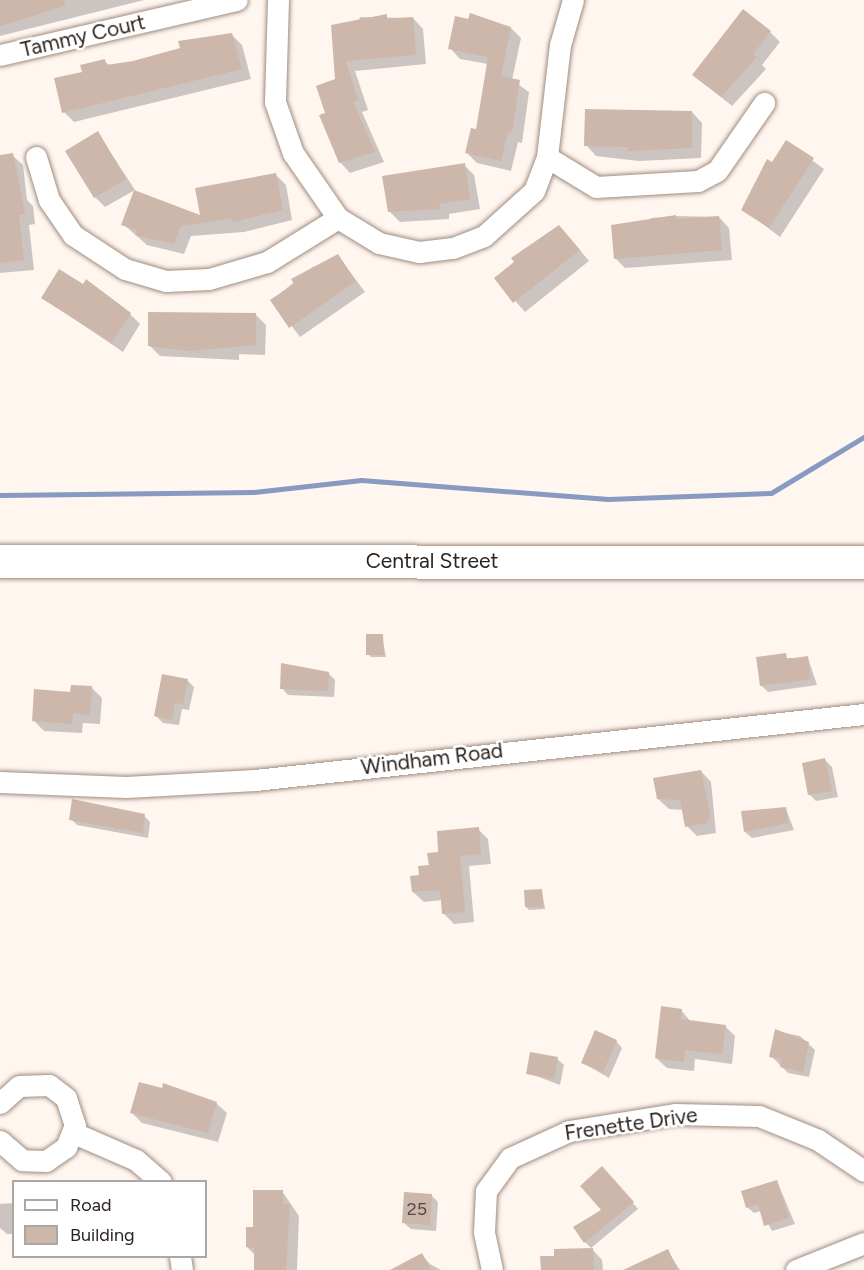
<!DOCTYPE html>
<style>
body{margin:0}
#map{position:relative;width:864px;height:1270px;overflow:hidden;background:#fff6f0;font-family:Figtree,sans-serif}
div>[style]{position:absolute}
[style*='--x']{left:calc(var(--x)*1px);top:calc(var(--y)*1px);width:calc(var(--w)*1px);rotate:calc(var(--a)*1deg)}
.shadow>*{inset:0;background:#0003}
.stream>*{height:5px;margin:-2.5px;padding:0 2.5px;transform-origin:2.5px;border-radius:2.5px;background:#879ac2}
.building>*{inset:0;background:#ccb7aa}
.roads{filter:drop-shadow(0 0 2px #a08c7f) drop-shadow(0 0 2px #a08c7f)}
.minor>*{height:21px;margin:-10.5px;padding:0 10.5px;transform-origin:10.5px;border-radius:10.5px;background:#fff}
.primary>*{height:33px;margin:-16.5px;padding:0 16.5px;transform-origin:16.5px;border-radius:16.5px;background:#fff}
span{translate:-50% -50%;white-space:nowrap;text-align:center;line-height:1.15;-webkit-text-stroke:5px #fff;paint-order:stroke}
.number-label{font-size:18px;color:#534841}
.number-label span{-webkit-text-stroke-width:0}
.street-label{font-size:21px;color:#2b231e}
.legend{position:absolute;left:12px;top:1180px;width:195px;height:78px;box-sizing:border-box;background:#fff;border:2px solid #aaa7a5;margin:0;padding:8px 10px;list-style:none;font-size:18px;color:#2b231e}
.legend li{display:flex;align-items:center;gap:12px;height:30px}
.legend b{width:30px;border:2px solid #aaa7a5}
</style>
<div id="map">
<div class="shadow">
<i style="clip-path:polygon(0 0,144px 0,0 36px)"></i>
<i style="clip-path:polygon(360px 17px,413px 18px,423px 29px,426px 64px,355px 71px,368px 110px,362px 112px,384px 162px,350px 173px,340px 162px,327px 114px)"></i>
<i style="clip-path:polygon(511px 28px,521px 38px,512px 80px,529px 92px,522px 143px,518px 142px,511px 171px,477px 163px,467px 153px,478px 131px,488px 64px,460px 59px,450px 48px)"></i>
<i style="clip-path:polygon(770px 32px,780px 42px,762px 65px,766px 69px,732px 106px,694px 75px)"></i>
<i style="clip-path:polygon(232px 35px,242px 45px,251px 79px,74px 122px,64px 112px,84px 73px,104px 60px,110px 66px,133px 62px,182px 49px,180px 42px)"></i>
<i style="clip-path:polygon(692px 112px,702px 123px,701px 158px,639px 161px,596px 156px,586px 145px)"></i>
<i style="clip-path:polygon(98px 133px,135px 190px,105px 207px,95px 197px)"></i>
<i style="clip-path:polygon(787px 142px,824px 169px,780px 237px,743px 209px)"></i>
<i style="clip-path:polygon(12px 155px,23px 165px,27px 200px,33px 206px,35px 224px,29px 225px,34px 270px,0 273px,0 156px)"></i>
<i style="clip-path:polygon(464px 165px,474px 175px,480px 209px,449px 214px,449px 219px,400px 222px,390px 212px)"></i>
<i style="clip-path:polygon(276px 175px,286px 185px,292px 220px,244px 232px,191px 236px,184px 254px,147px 245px,123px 224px,202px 218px)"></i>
<i style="clip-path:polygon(675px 216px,719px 217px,729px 228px,732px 260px,625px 268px,615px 258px,652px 224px,651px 218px)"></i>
<i style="clip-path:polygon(569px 237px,589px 261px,525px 312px,496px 279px)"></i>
<i style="clip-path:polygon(338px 256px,365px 292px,300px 337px,272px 300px,314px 266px,317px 270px)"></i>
<i style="clip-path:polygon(43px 298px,130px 314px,140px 324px,123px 352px)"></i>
<i style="clip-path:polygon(255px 314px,266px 325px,265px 355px,239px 354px,239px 360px,160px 356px,149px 345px)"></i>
<i style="clip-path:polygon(382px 636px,386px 657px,371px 657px,368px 654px)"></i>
<i style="clip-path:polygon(758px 658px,808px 658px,817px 685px,768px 692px,761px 685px)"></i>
<i style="clip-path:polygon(283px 664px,328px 673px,335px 680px,334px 697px,288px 695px,282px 688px)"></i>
<i style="clip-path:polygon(187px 680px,194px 687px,189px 710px,182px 709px,179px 725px,163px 723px,156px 716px)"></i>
<i style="clip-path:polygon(92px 688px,102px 698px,100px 724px,83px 723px,82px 733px,44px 731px,33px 720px,72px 694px)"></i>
<i style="clip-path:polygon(825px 760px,832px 767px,838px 797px,816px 801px,810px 795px,804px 764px)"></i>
<i style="clip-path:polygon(701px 771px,711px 782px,716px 833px,697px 836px,687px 826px,684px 810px,669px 809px,658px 799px)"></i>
<i style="clip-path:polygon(786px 809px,794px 830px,752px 838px,745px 832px,743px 813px)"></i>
<i style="clip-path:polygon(144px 816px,150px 822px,148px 838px,77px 825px,71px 819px)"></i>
<i style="clip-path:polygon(478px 829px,488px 839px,491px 864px,469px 866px,474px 922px,454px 924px,443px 913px,442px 900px,424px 902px,413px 892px,430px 867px)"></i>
<i style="clip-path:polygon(542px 891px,545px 909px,529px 910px,526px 907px)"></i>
<i style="clip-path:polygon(681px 1010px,691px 1022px,725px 1026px,735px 1036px,732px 1064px,695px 1059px,694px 1071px,667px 1068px,656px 1058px)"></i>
<i style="clip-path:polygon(776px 1031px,800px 1036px,815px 1050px,809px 1077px,788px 1073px,771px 1056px)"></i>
<i style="clip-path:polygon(616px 1041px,622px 1048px,609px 1078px,583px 1063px)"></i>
<i style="clip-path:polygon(557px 1059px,564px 1065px,560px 1085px,528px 1073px)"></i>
<i style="clip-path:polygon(216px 1103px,227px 1113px,218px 1142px,142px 1123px,132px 1113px)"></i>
<i style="clip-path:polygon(608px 1174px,638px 1209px,591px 1248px,585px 1242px,603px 1210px)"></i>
<i style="clip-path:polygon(777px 1181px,795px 1224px,772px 1231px,761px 1211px,754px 1213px,747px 1207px)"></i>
<i style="clip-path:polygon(282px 1191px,299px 1216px,297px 1270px,256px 1270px,255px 1255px,247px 1247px)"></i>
<i style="clip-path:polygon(431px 1195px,438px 1202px,436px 1231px,411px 1229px,404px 1223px)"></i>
<i style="clip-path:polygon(14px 1203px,14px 1234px,7px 1234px,0 1228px,0 1204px)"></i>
<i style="clip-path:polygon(592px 1249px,602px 1260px,603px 1270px,542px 1270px,556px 1257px)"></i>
<i style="clip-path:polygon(667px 1250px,680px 1270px,650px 1270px)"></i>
<i style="clip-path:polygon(422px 1255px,430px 1264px,441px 1270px,413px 1270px)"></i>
</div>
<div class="stream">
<i style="--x:0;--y:495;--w:254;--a:-0.7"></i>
<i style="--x:254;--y:492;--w:108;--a:-6.4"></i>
<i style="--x:361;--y:480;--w:248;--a:4.4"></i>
<i style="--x:608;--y:499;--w:163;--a:-2.1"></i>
<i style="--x:771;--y:493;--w:109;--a:-31.1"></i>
</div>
<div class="building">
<i style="clip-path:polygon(0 0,64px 0,65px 6px,0 26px)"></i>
<i style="clip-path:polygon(743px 9px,771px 31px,753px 54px,757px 57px,721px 97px,692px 75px)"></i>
<i style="clip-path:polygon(470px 13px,511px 27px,501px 76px,520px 80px,512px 133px,508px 132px,501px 161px,465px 153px,471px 128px,476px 129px,488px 57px,448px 49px,455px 16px,468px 19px)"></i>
<i style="clip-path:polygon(387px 14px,387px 19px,413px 17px,416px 55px,346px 61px,358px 100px,353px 102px,375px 152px,339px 163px,319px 115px,325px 113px,316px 86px,335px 79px,331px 25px)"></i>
<i style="clip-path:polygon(232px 33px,242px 69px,62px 113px,54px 78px,82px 72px,80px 65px,105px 59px,106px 65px,133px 61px,180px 48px,178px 41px)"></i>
<i style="clip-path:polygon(585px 109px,692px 111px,692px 148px,628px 151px,628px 147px,584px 146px)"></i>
<i style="clip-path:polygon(98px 131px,126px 179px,94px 198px,65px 151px)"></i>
<i style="clip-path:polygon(786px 140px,814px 158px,769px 228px,741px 210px,767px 159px,772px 162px)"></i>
<i style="clip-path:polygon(13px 153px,25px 214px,19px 215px,24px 260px,0 263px,0 155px)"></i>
<i style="clip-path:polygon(465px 163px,470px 199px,439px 204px,440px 209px,388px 212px,382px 176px)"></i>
<i style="clip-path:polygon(276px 173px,283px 210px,233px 222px,232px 218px,181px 226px,174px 244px,135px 235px,137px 230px,121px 225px,134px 190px,200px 215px,195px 188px)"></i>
<i style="clip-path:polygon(676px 215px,676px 219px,719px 216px,722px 250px,614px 259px,611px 225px)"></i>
<i style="clip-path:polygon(559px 225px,580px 250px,513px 303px,494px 278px,514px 262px,511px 258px)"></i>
<i style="clip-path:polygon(338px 254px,356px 281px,289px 328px,270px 300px,294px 284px,291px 279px)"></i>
<i style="clip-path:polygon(59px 269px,83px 284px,86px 279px,131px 313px,112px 343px,41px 298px)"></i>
<i style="clip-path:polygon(148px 312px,256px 313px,256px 345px,189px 351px,148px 346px)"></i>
<i style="clip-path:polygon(366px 634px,383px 634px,384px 655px,366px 655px)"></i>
<i style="clip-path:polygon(786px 653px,787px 659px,808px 656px,811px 679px,760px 686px,756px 657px)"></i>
<i style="clip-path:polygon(281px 663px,329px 672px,328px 691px,280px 689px)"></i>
<i style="clip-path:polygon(162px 674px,188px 679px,183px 704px,175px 703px,172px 720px,154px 716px)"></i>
<i style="clip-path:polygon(71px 685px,92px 686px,90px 715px,73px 713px,72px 724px,32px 721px,34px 689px,70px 692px)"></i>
<i style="clip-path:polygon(825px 758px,832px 791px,808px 795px,802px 763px)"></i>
<i style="clip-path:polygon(701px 770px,710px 815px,707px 823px,685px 827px,680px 800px,657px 799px,653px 778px)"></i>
<i style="clip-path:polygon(72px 799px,145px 814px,143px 833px,69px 820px)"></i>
<i style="clip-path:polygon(786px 807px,788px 823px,744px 832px,741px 811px)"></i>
<i style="clip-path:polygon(479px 827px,481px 854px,460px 856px,465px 912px,442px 914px,440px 890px,412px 892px,410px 876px,419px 875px,418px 866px,429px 865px,427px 853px,438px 852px,437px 831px)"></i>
<i style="clip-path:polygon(542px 889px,543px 907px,525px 907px,524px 890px)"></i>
<i style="clip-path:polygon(661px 1006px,682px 1009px,681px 1019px,726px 1025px,722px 1054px,685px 1050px,684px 1062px,655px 1058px)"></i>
<i style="clip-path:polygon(775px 1029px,809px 1042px,803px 1072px,780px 1067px,781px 1059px,769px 1057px)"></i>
<i style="clip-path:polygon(595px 1030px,617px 1040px,603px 1072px,581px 1063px)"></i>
<i style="clip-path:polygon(530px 1052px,558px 1057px,554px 1079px,526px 1074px)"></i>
<i style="clip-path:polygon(139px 1082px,162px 1088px,163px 1083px,217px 1102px,208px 1133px,130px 1113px)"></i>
<i style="clip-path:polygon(602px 1166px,634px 1202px,584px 1243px,573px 1227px,601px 1210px,580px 1186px)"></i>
<i style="clip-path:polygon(777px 1180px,789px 1218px,764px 1226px,758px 1204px,746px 1208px,741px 1191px)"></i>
<i style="clip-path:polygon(253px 1190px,283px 1190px,283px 1204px,290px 1204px,286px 1270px,254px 1270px,254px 1248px,246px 1247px,246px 1227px,253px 1227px)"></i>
<i style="clip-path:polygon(404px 1192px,432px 1194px,430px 1225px,402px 1223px)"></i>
<i style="clip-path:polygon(593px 1248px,594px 1270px,541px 1270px,540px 1256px,554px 1256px,554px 1249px)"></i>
<i style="clip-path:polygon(668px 1249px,678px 1270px,623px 1270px)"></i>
<i style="clip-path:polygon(422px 1253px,431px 1270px,390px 1270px)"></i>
</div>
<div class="roads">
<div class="minor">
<i style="--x:278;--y:0;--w:102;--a:91.7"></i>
<i style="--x:275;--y:102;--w:54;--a:70.6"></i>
<i style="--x:293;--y:153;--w:79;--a:55.3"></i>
<i style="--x:338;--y:218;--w:48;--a:31.4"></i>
<i style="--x:379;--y:243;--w:41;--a:12.7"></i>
<i style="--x:419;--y:252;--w:34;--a:-7"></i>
<i style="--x:453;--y:248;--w:33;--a:-21"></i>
<i style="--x:484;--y:236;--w:67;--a:-42"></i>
<i style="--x:534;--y:191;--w:36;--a:-69"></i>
<i style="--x:547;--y:157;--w:113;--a:-83.4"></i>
<i style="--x:560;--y:45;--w:47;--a:-73.9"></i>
<i style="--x:0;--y:55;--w:243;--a:-13.1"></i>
<i style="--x:36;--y:157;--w:45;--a:73.2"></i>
<i style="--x:49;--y:200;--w:42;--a:55.6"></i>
<i style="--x:73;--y:235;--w:62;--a:33.2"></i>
<i style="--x:125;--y:269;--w:43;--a:16.3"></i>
<i style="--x:166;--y:281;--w:43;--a:-2.7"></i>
<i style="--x:209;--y:279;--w:60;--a:-16.3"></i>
<i style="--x:267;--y:262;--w:84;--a:-31.8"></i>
<i style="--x:547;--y:157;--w:57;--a:31.5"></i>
<i style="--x:596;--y:187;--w:102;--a:-3.4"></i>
<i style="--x:698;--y:181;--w:21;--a:-28"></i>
<i style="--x:717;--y:171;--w:83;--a:-55.3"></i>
<i style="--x:0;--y:782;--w:126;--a:2.3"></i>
<i style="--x:126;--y:787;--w:129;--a:-3.1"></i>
<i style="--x:255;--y:780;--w:613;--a:-6.19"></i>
<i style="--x:0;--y:1103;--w:25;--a:-42"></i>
<i style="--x:19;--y:1086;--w:30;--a:-2"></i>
<i style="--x:49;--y:1085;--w:21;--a:37"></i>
<i style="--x:66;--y:1098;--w:28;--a:72"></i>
<i style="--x:75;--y:1125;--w:24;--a:112"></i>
<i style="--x:66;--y:1147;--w:24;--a:145"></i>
<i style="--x:46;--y:1161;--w:24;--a:-178"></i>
<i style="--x:22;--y:1160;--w:29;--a:-139"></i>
<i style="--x:74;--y:1133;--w:68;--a:23.5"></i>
<i style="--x:136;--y:1160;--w:33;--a:41"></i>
<i style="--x:180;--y:1256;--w:14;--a:82"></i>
<i style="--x:492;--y:1270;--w:39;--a:-102"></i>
<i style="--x:484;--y:1232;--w:41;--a:-87.2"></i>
<i style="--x:486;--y:1191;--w:41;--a:-54"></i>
<i style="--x:510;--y:1158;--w:65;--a:-24.6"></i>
<i style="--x:569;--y:1131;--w:107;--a:-9.1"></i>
<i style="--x:675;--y:1114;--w:84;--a:1.4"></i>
<i style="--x:759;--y:1116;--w:64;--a:22.1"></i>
<i style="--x:818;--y:1140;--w:55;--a:34"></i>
<i style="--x:796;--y:1270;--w:73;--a:-21.7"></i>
</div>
<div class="primary">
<i style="--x:0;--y:561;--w:864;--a:0.07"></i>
</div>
</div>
<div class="number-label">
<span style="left:417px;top:1209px">25</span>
</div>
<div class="street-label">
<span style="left:83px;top:36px;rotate:-13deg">Tammy Court</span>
<span style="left:432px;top:561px">Central Street</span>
<span style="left:432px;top:759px;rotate:-7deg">Windham Road</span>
<span style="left:631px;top:1124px;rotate:-8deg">Frenette Drive</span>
</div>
<ul class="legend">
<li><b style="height:8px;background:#fff"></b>Road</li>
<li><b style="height:16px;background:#ccb7aa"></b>Building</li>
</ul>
</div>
